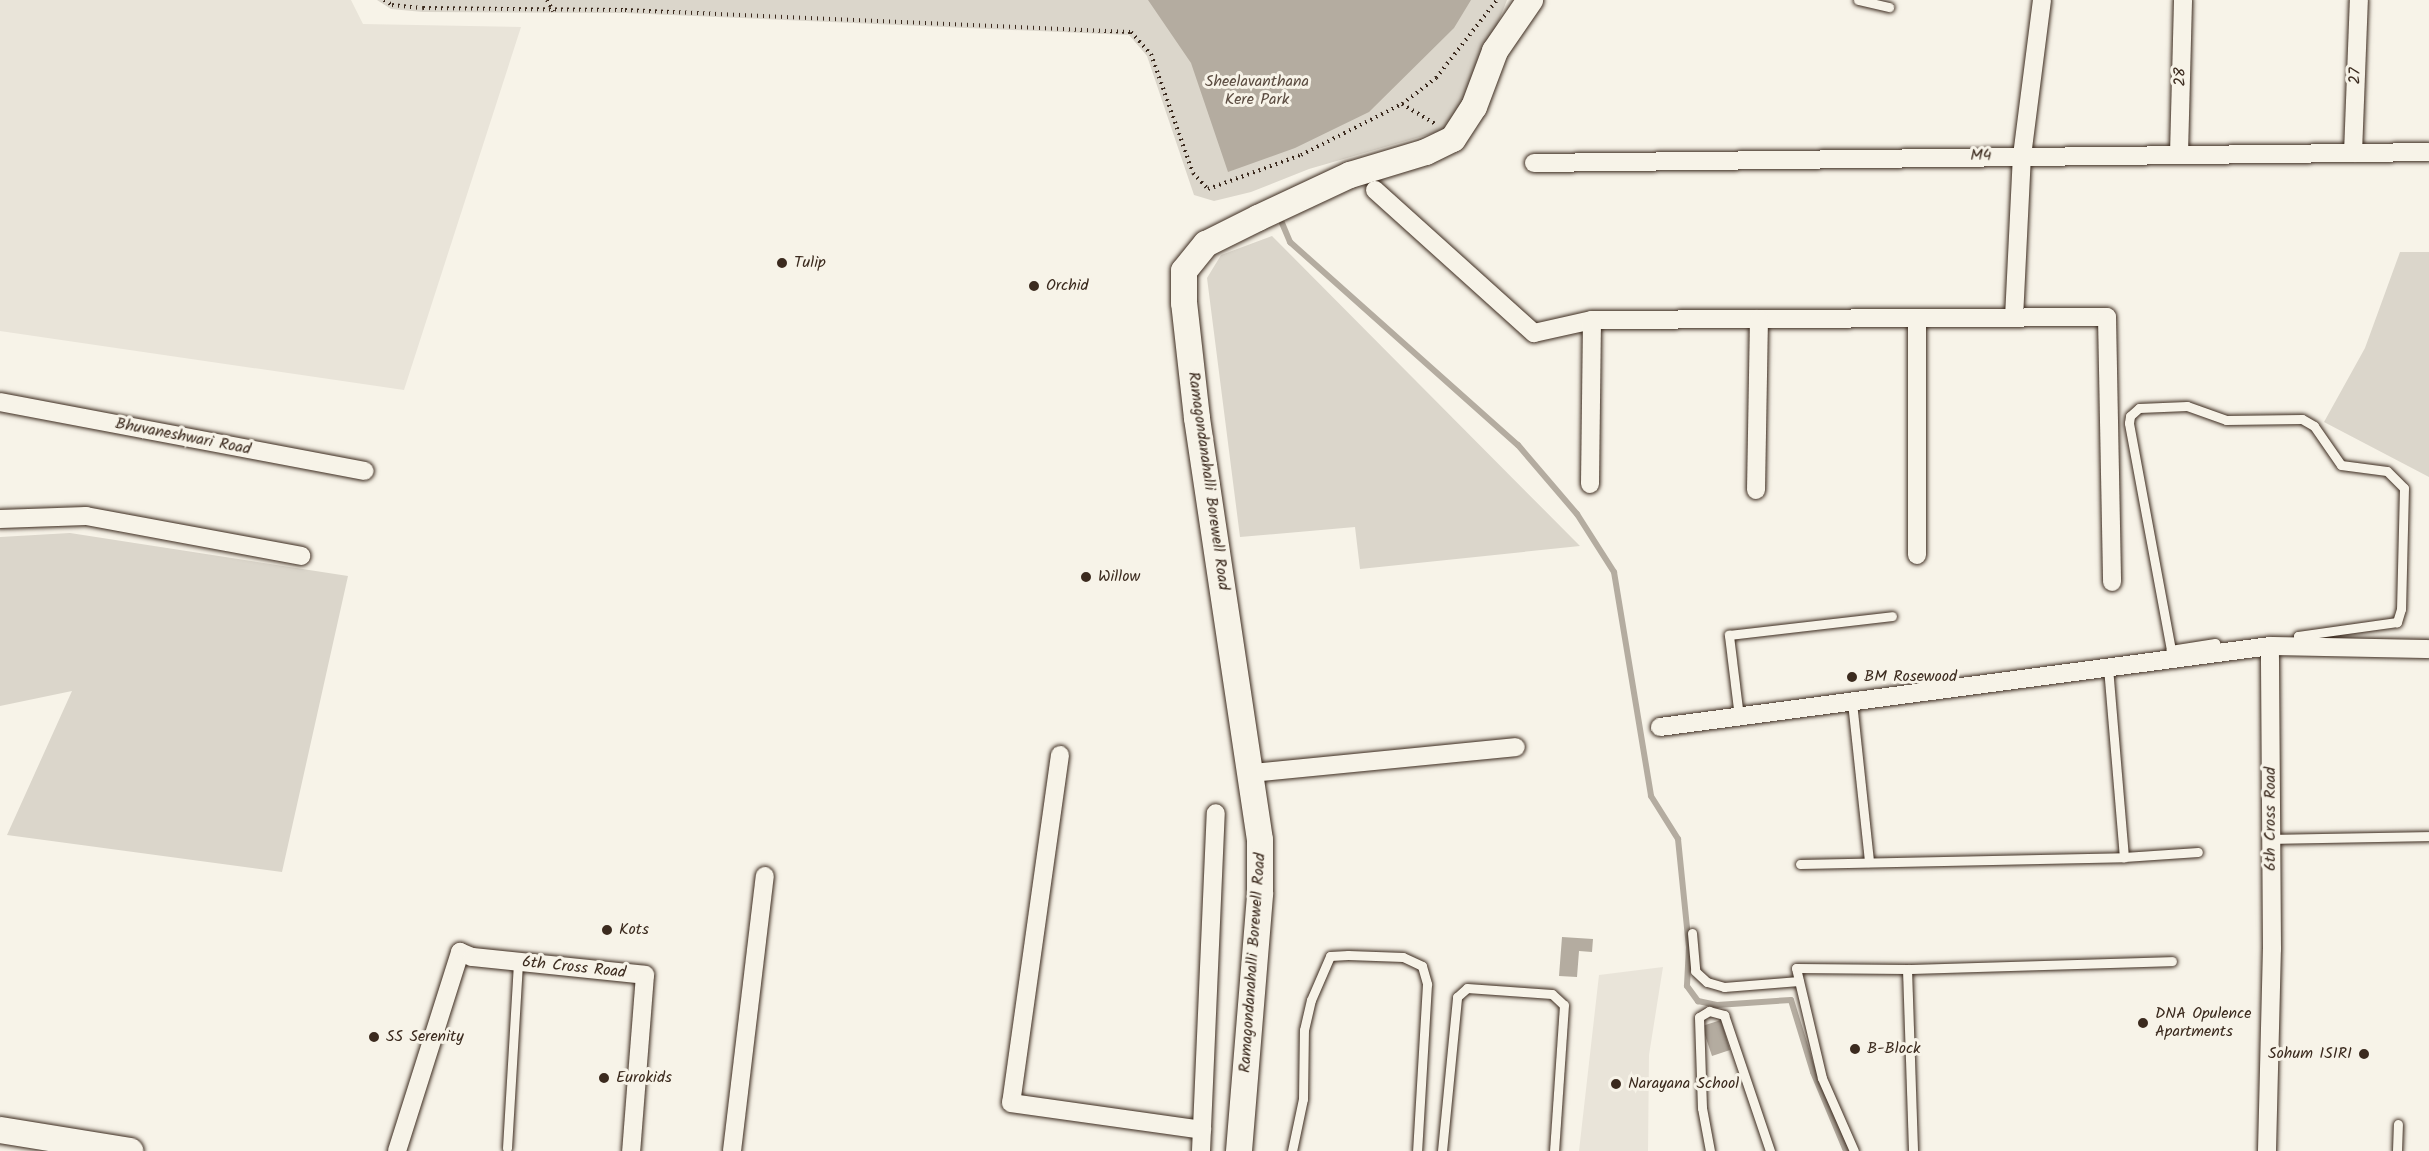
<!DOCTYPE html>
<style>
body{margin:0}
#map{position:relative;width:2429px;height:1151px;overflow:hidden;background:#f7f3e8;font-family:Kalam,sans-serif}
div>[style]{position:absolute}
[style*='--x']{left:calc(var(--x)*1px);top:calc(var(--y)*1px);width:calc(var(--w)*1px);rotate:calc(var(--a)*1deg)}
.built>*{inset:0;background:#e9e4d9}
.green>*{inset:0;background:#dbd6cb}
.water>*{inset:0;background:#b4aca0}
.stream>*{height:6px;margin:-3px;padding:0 3px;transform-origin:3px;border-radius:3px;background:#b4aca0}
.path>*{height:4px;margin-top:-2px;transform-origin:0;background:repeating-linear-gradient(90deg,#3b2a1e 0 1.5px,transparent 0 6px)}
.roads{filter:drop-shadow(0 0 2px #3b2a1e) drop-shadow(0 0 2px #3b2a1e)}
.lane>*{height:9px;margin:-4.5px;padding:0 4.5px;transform-origin:4.5px;border-radius:4.5px;background:#f7f3e8}
.street>*{height:18px;margin:-9px;padding:0 9px;transform-origin:9px;border-radius:9px;background:#f7f3e8}
.secondary>*{height:26px;margin:-13px;padding:0 13px;transform-origin:13px;border-radius:13px;background:#f7f3e8}
.dots>*{width:16px;height:16px;translate:-50% -50%;box-sizing:border-box;border:3px solid #f7f3e8;border-radius:50%}
span{translate:-50% -50%;white-space:nowrap;text-align:center;line-height:1.15;-webkit-text-stroke:6px #f7f3e8;paint-order:stroke}
.street-label{font-size:16px;color:#3b2a1e}
.park-label{font-size:16px;color:#5b4c41}
.poi-label{font-size:16px;color:#3b2a1e}
.left{translate:0 -50%;text-align:left}
.right{translate:-100% -50%;text-align:right}
</style>
<div id="map">
<div class="built">
<i style="clip-path:polygon(0 0,351px 0,363px 24px,521px 27px,404px 390px,0 331px)"></i>
<i style="clip-path:polygon(1663px 967px,1649px 1055px,1648px 1151px,1579px 1151px,1599px 975px)"></i>
</div>
<div class="green">
<i style="clip-path:polygon(377px 0,1507px 0,1463px 110px,1444px 130px,1309px 169px,1251px 192px,1214px 201px,1194px 195px,1147px 56px,1129px 35px,625px 13px,423px 12px,391px 9px)"></i>
<i style="clip-path:polygon(1272px 236px,1580px 546px,1360px 569px,1355px 527px,1240px 537px,1207px 278px,1221px 255px)"></i>
<i style="clip-path:polygon(2400px 252px,2429px 252px,2429px 477px,2324px 422px,2365px 348px)"></i>
<i style="clip-path:polygon(70px 533px,348px 576px,282px 872px,7px 835px,72px 691px,0 706px,0 537px)"></i>
</div>
<div class="water">
<i style="clip-path:polygon(1148px 0,1471px 0,1454px 28px,1369px 112px,1295px 148px,1228px 172px,1191px 63px)"></i>
<i style="clip-path:polygon(1562px 937px,1593px 939px,1592px 952px,1579px 951px,1577px 977px,1559px 976px)"></i>
<i style="clip-path:polygon(1721px 1020px,1730px 1050px,1712px 1056px,1702px 1026px)"></i>
</div>
<div class="stream">
<i style="--x:1282;--y:223;--w:21;--a:67"></i>
<i style="--x:1290;--y:242;--w:305;--a:41.7"></i>
<i style="--x:1518;--y:445;--w:91;--a:49.5"></i>
<i style="--x:1577;--y:514;--w:69;--a:57.5"></i>
<i style="--x:1614;--y:572;--w:227;--a:80.6"></i>
<i style="--x:1651;--y:796;--w:51;--a:57.9"></i>
<i style="--x:1678;--y:839;--w:109;--a:84.2"></i>
<i style="--x:1689;--y:947;--w:39;--a:93"></i>
<i style="--x:1687;--y:986;--w:19;--a:54"></i>
<i style="--x:1698;--y:1001;--w:19;--a:12"></i>
<i style="--x:1717;--y:1005;--w:74;--a:-3.9"></i>
<i style="--x:1791;--y:1000;--w:75;--a:73"></i>
<i style="--x:1813;--y:1072;--w:86;--a:67.3"></i>
</div>
<div class="path">
<i style="--x:384;--y:0;--w:9;--a:32"></i>
<i style="--x:392;--y:5;--w:31;--a:6"></i>
<i style="--x:423;--y:8;--w:202;--a:0.6"></i>
<i style="--x:625;--y:10;--w:506;--a:2.49"></i>
<i style="--x:1131;--y:32;--w:30;--a:48"></i>
<i style="--x:1151;--y:54;--w:126;--a:70.6"></i>
<i style="--x:1193;--y:173;--w:22;--a:47"></i>
<i style="--x:1208;--y:189;--w:99;--a:-20.1"></i>
<i style="--x:1301;--y:155;--w:113;--a:-26.8"></i>
<i style="--x:1402;--y:104;--w:43;--a:-37.4"></i>
<i style="--x:1436;--y:78;--w:99;--a:-52"></i>
<i style="--x:547;--y:0;--w:13;--a:61"></i>
<i style="--x:1402;--y:104;--w:39;--a:31"></i>
</div>
<div class="roads">
<div class="lane">
<i style="--x:1858;--y:0;--w:32;--a:13"></i>
<i style="--x:2220;--y:652;--w:10;--a:-119"></i>
<i style="--x:2215;--y:643;--w:45;--a:171"></i>
<i style="--x:2171;--y:650;--w:231;--a:-100.5"></i>
<i style="--x:2129;--y:423;--w:7;--a:-82"></i>
<i style="--x:2130;--y:416;--w:12;--a:-42"></i>
<i style="--x:2139;--y:408;--w:48;--a:-2.4"></i>
<i style="--x:2187;--y:406;--w:41;--a:19.7"></i>
<i style="--x:2226;--y:420;--w:76;--a:-0.8"></i>
<i style="--x:2302;--y:419;--w:14;--a:30"></i>
<i style="--x:2314;--y:426;--w:47;--a:55.3"></i>
<i style="--x:2341;--y:465;--w:46;--a:7.4"></i>
<i style="--x:2387;--y:471;--w:24;--a:45"></i>
<i style="--x:2404;--y:488;--w:121;--a:91.4"></i>
<i style="--x:2401;--y:609;--w:14;--a:107"></i>
<i style="--x:2397;--y:622;--w:100;--a:172"></i>
<i style="--x:2298;--y:636;--w:10;--a:84"></i>
<i style="--x:2108;--y:667;--w:191;--a:85.2"></i>
<i style="--x:1852;--y:702;--w:161;--a:83.9"></i>
<i style="--x:1739;--y:717;--w:83;--a:-97"></i>
<i style="--x:1729;--y:635;--w:164;--a:-6.6"></i>
<i style="--x:2271;--y:839;--w:158;--a:-1.1"></i>
<i style="--x:1800;--y:864;--w:324;--a:-1.2"></i>
<i style="--x:2124;--y:857;--w:74;--a:-3.9"></i>
<i style="--x:1692;--y:933;--w:38;--a:85"></i>
<i style="--x:1695;--y:971;--w:16;--a:43"></i>
<i style="--x:1707;--y:982;--w:18;--a:16"></i>
<i style="--x:1724;--y:987;--w:75;--a:-4.6"></i>
<i style="--x:1907;--y:969;--w:182;--a:88.1"></i>
<i style="--x:507;--y:1148;--w:186;--a:-86.6"></i>
<i style="--x:1292;--y:1151;--w:53;--a:-78.1"></i>
<i style="--x:1303;--y:1099;--w:69;--a:-89.2"></i>
<i style="--x:1304;--y:1030;--w:31;--a:-77"></i>
<i style="--x:1311;--y:1000;--w:48;--a:-66.6"></i>
<i style="--x:1330;--y:956;--w:18;--a:-3"></i>
<i style="--x:1348;--y:955;--w:55;--a:2.1"></i>
<i style="--x:1403;--y:957;--w:21;--a:25"></i>
<i style="--x:1422;--y:966;--w:19;--a:74"></i>
<i style="--x:1427;--y:984;--w:167;--a:93.4"></i>
<i style="--x:1442;--y:1151;--w:155;--a:-84.4"></i>
<i style="--x:1457;--y:997;--w:13;--a:-42"></i>
<i style="--x:1467;--y:988;--w:85;--a:4"></i>
<i style="--x:1552;--y:994;--w:16;--a:43"></i>
<i style="--x:1564;--y:1005;--w:146;--a:93.9"></i>
<i style="--x:1710;--y:1151;--w:44;--a:-100.5"></i>
<i style="--x:1702;--y:1108;--w:91;--a:-91.9"></i>
<i style="--x:1699;--y:1017;--w:12;--a:-31"></i>
<i style="--x:1709;--y:1011;--w:16;--a:15"></i>
<i style="--x:1724;--y:1015;--w:144;--a:71.3"></i>
<i style="--x:1854;--y:1151;--w:80;--a:-113.7"></i>
<i style="--x:1822;--y:1078;--w:113;--a:-103.3"></i>
<i style="--x:1796;--y:968;--w:111;--a:0.5"></i>
<i style="--x:1907;--y:969;--w:265;--a:-1.7"></i>
<i style="--x:2397;--y:1151;--w:27;--a:-88"></i>
</div>
<div class="street">
<i style="--x:2353;--y:153;--w:153;--a:-87.8"></i>
<i style="--x:2179;--y:154;--w:154;--a:-88.5"></i>
<i style="--x:1534;--y:163;--w:895;--a:-0.7"></i>
<i style="--x:1375;--y:190;--w:214;--a:42"></i>
<i style="--x:1534;--y:333;--w:59;--a:-12.6"></i>
<i style="--x:1592;--y:320;--w:515;--a:-0.33"></i>
<i style="--x:2107;--y:317;--w:265;--a:88.9"></i>
<i style="--x:1917;--y:318;--w:237;--a:90"></i>
<i style="--x:2014;--y:318;--w:162;--a:-87.2"></i>
<i style="--x:2022;--y:156;--w:157;--a:-82.7"></i>
<i style="--x:0;--y:402;--w:371;--a:10.7"></i>
<i style="--x:1590;--y:484;--w:164;--a:-89.3"></i>
<i style="--x:1756;--y:490;--w:171;--a:-89"></i>
<i style="--x:0;--y:519;--w:86;--a:-2"></i>
<i style="--x:86;--y:516;--w:219;--a:10.5"></i>
<i style="--x:1660;--y:727;--w:615;--a:-7.56"></i>
<i style="--x:1060;--y:755;--w:351;--a:98"></i>
<i style="--x:1011;--y:1103;--w:193;--a:8"></i>
<i style="--x:1252;--y:773;--w:265;--a:-5.6"></i>
<i style="--x:397;--y:1151;--w:209;--a:-72.4"></i>
<i style="--x:460;--y:952;--w:13;--a:23"></i>
<i style="--x:472;--y:957;--w:174;--a:5.9"></i>
<i style="--x:645;--y:975;--w:177;--a:94.5"></i>
<i style="--x:732;--y:1151;--w:277;--a:-83.2"></i>
<i style="--x:1201;--y:1151;--w:338;--a:-87.5"></i>
<i style="--x:2267;--y:1151;--w:202;--a:-88.6"></i>
<i style="--x:2272;--y:949;--w:303;--a:-90.4"></i>
<i style="--x:2270;--y:646;--w:159;--a:1.1"></i>
</div>
<div class="secondary">
<i style="--x:0;--y:1130;--w:132;--a:9.2"></i>
<i style="--x:1239;--y:1151;--w:259;--a:-85.3"></i>
<i style="--x:1260;--y:893;--w:53;--a:-90"></i>
<i style="--x:1260;--y:840;--w:427;--a:-98.5"></i>
<i style="--x:1197;--y:418;--w:116;--a:-96.4"></i>
<i style="--x:1184;--y:303;--w:32;--a:-90"></i>
<i style="--x:1184;--y:271;--w:35;--a:-51"></i>
<i style="--x:1206;--y:244;--w:58;--a:-26.6"></i>
<i style="--x:1258;--y:218;--w:102;--a:-25.1"></i>
<i style="--x:1350;--y:175;--w:79;--a:-16.8"></i>
<i style="--x:1426;--y:152;--w:30;--a:-26"></i>
<i style="--x:1453;--y:139;--w:38;--a:-57"></i>
<i style="--x:1474;--y:107;--w:60;--a:-69.4"></i>
<i style="--x:1495;--y:51;--w:62;--a:-55.5"></i>
</div>
</div>
<div class="dots">
<i style="left:782px;top:263px;background:#3b2a1e"></i>
<i style="left:1034px;top:286px;background:#3b2a1e"></i>
<i style="left:1086px;top:577px;background:#3b2a1e"></i>
<i style="left:1852px;top:677px;background:#3b2a1e"></i>
<i style="left:607px;top:930px;background:#3b2a1e"></i>
<i style="left:2143px;top:1023px;background:#3b2a1e"></i>
<i style="left:374px;top:1037px;background:#3b2a1e"></i>
<i style="left:1855px;top:1049px;background:#3b2a1e"></i>
<i style="left:2364px;top:1054px;background:#3b2a1e"></i>
<i style="left:604px;top:1078px;background:#3b2a1e"></i>
<i style="left:1616px;top:1084px;background:#3b2a1e"></i>
</div>
<div class="street-label">
<span style="left:2356px;top:76px;rotate:-88deg">27</span>
<span style="left:2181px;top:77px;rotate:-89deg">28</span>
<span style="left:1981px;top:156px;rotate:-1deg">M4</span>
<span style="left:183px;top:437px;rotate:11deg">Bhuvaneshwari Road</span>
<span style="left:1208px;top:481px;rotate:82deg">Ramagondanahalli Borewell Road</span>
<span style="left:2271px;top:819px;rotate:-90deg">6th Cross Road</span>
<span style="left:1253px;top:963px;rotate:-86deg">Ramagondanahalli Borewell Road</span>
<span style="left:574px;top:968px;rotate:6deg">6th Cross Road</span>
</div>
<div class="park-label">
<span style="left:1257px;top:91px">Sheelavanthana<br>Kere Park</span>
</div>
<div class="poi-label">
<span class="left" style="left:794px;top:263px">Tulip</span>
<span class="left" style="left:1046px;top:286px">Orchid</span>
<span class="left" style="left:1098px;top:577px">Willow</span>
<span class="left" style="left:1864px;top:677px">BM Rosewood</span>
<span class="left" style="left:619px;top:930px">Kots</span>
<span class="left" style="left:2155px;top:1023px">DNA Opulence<br>Apartments</span>
<span class="left" style="left:386px;top:1037px">SS Serenity</span>
<span class="left" style="left:1867px;top:1049px">B-Block</span>
<span class="right" style="left:2352px;top:1054px">Sohum ISIRI</span>
<span class="left" style="left:616px;top:1078px">Eurokids</span>
<span class="left" style="left:1628px;top:1084px">Narayana School</span>
</div>
</div>
